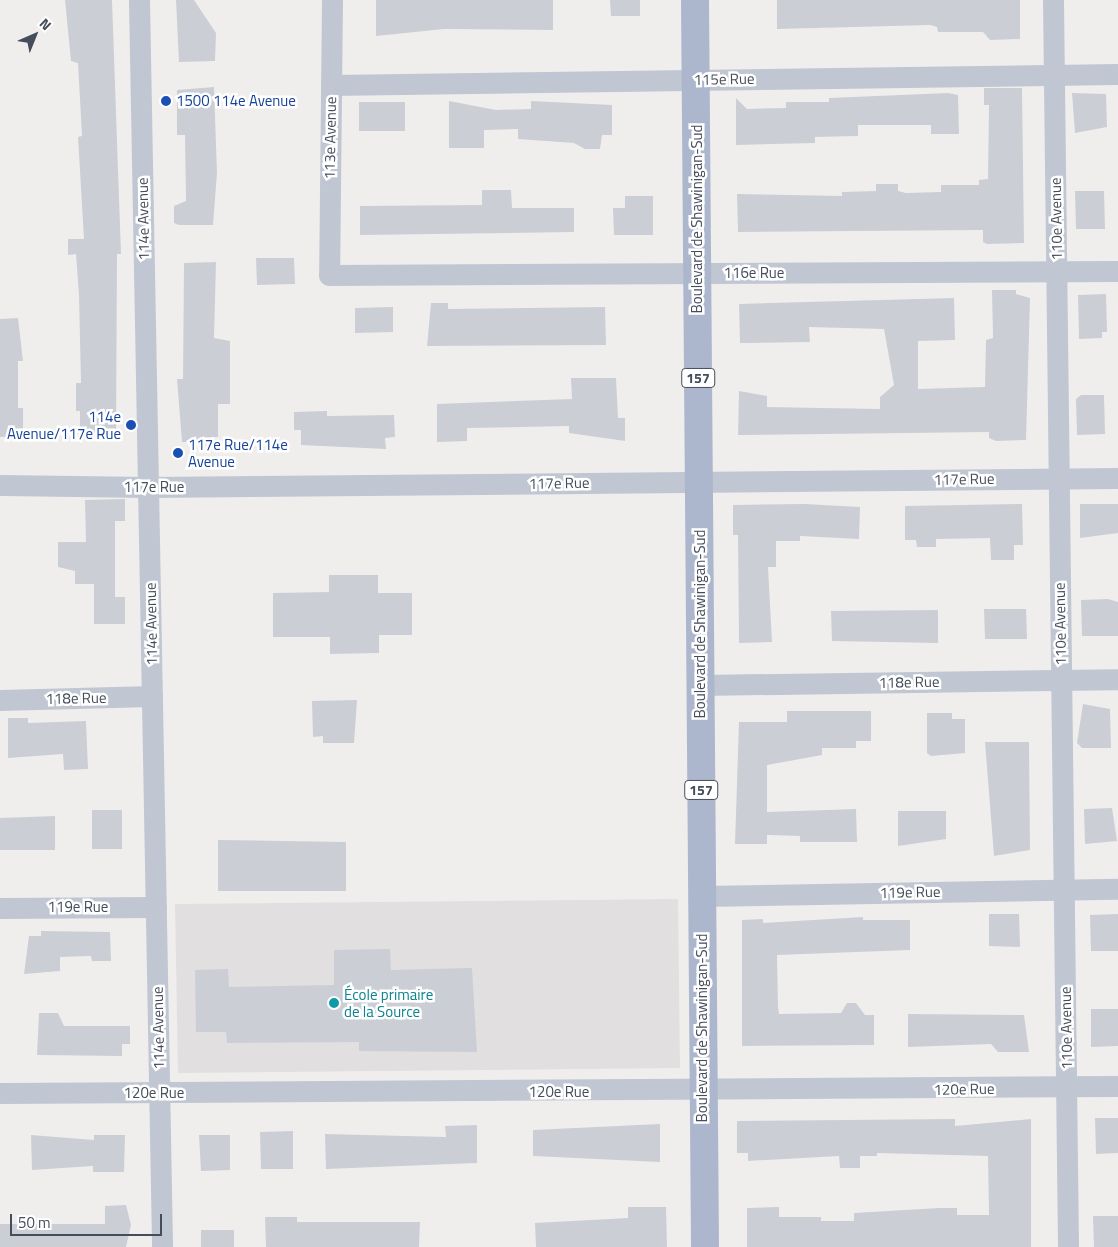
<!DOCTYPE html>
<meta charset="utf-8">
<style>
body{margin:0}
#map{position:relative;width:1118px;height:1247px;overflow:hidden;background:#f0eeed;font-family:"Titillium Web",sans-serif}
div>[style]{position:absolute}
[style*='--x']{left:calc(var(--x)*1px);top:calc(var(--y)*1px);width:calc(var(--w)*1px);rotate:calc(var(--a)*1deg)}
.education>*{inset:0;background:#e1dfdf}
.building>*{inset:0;background:#ccced5}
.street>*{height:21px;margin:-10.5px;padding:0 10.5px;transform-origin:10.5px;border-radius:10.5px;background:#c0c7d3}
.primary>*{height:28px;margin:-14px;padding:0 14px;transform-origin:14px;border-radius:14px;background:#acb7cd}
.dots>*{width:14px;height:14px;translate:-50% -50%;box-sizing:border-box;border:2px solid #fff;border-radius:50%}
span{translate:-50% -50%;white-space:nowrap;text-align:center;line-height:1.15;-webkit-text-stroke:5px #fff;paint-order:stroke}
.shield-label span{padding:1px 4px;background:#fff;border:1px solid;border-radius:4px;-webkit-text-stroke-width:0}
.shield-label{font-size:14px;color:#454d5b;font-weight:700}
.street-label{font-size:15px;color:#454d5b}
.transit-label{font-size:15px;color:#164399}
.left{translate:0 -50%;text-align:left}
.right{translate:-100% -50%;text-align:right}
.culture-label{font-size:15px;color:#0d838f}
.north{position:absolute;left:10px;top:10px;width:50px;height:50px;-webkit-text-stroke:4px #fff;paint-order:stroke;rotate:44deg;font-size:14px;font-weight:700;line-height:20px;text-align:center;color:#454d5b}
.north::after{content:'';display:block;margin:auto;width:18px;height:22px;background:#454d5b;clip-path:polygon(50% 0,100% 100%,50% 72%,0 100%)}
.scale{position:absolute;left:10px;top:1214px;width:152px;height:22px;box-sizing:border-box;border:2px solid #454d5b;border-top:0;padding-left:6px;font-size:15px;line-height:18px;white-space:nowrap;color:#454d5b;-webkit-text-stroke:4px #fff;paint-order:stroke}
</style>
<div id="map">
<div class="education">
<i style="clip-path:polygon(678px 899px,680px 1068px,178px 1073px,175px 904px)"></i>
</div>
<div class="building">
<i style="clip-path:polygon(65px 0,112px 0,121px 254px,117px 254px,116px 436px,80px 437px,80px 411px,76px 411px,76px 383px,81px 383px,79px 295px,76px 254px,68px 255px,68px 239px,84px 239px,78px 137px,82px 136px,78px 63px,71px 61px)"></i>
<i style="clip-path:polygon(176px 0,194px 0,216px 33px,215px 61px,179px 62px)"></i>
<i style="clip-path:polygon(376px 0,553px 0,553px 30px,444px 29px,376px 36px)"></i>
<i style="clip-path:polygon(610px 0,640px 0,640px 16px,611px 16px)"></i>
<i style="clip-path:polygon(777px 0,1020px 0,1020px 39px,990px 40px,983px 32px,938px 32px,937px 27px,930px 25px,777px 29px)"></i>
<i style="clip-path:polygon(214px 87px,217px 173px,213px 225px,179px 225px,174px 223px,174px 206px,186px 201px,185px 135px,177px 135px,177px 90px)"></i>
<i style="clip-path:polygon(984px 88px,1022px 88px,1024px 243px,987px 244px,983px 242px,983px 230px,738px 232px,737px 194px,842px 196px,842px 192px,876px 191px,876px 184px,898px 184px,898px 191px,906px 193px,941px 192px,941px 185px,979px 185px,979px 180px,988px 179px,989px 105px,984px 105px)"></i>
<i style="clip-path:polygon(948px 93px,958px 95px,959px 134px,931px 134px,931px 125px,858px 125px,858px 136px,815px 137px,815px 143px,736px 145px,736px 98px,747px 109px,786px 108px,786px 102px,829px 102px,829px 98px)"></i>
<i style="clip-path:polygon(1072px 93px,1106px 94px,1107px 127px,1075px 133px)"></i>
<i style="clip-path:polygon(449px 101px,496px 110px,531px 109px,531px 101px,612px 105px,612px 135px,602px 135px,600px 149px,585px 149px,574px 143px,518px 139px,518px 129px,484px 130px,484px 148px,449px 148px)"></i>
<i style="clip-path:polygon(359px 102px,405px 102px,405px 131px,359px 131px)"></i>
<i style="clip-path:polygon(482px 190px,511px 190px,512px 208px,574px 208px,574px 232px,360px 235px,360px 206px,482px 205px)"></i>
<i style="clip-path:polygon(1075px 191px,1104px 191px,1105px 229px,1076px 229px)"></i>
<i style="clip-path:polygon(625px 196px,653px 196px,653px 235px,614px 235px,613px 208px,625px 208px)"></i>
<i style="clip-path:polygon(256px 258px,294px 258px,295px 284px,257px 285px)"></i>
<i style="clip-path:polygon(216px 262px,214px 338px,230px 341px,230px 404px,218px 404px,218px 437px,211px 437px,211px 442px,182px 442px,177px 379px,183px 379px,184px 263px)"></i>
<i style="clip-path:polygon(992px 290px,1016px 290px,1016px 294px,1030px 298px,1026px 440px,996px 441px,989px 438px,989px 432px,738px 435px,739px 391px,767px 396px,767px 407px,880px 409px,880px 397px,894px 385px,884px 329px,809px 327px,810px 342px,740px 343px,739px 304px,954px 298px,955px 340px,918px 341px,918px 389px,985px 387px,986px 340px,993px 338px)"></i>
<i style="clip-path:polygon(1106px 294px,1107px 332px,1102px 332px,1102px 338px,1079px 339px,1078px 295px)"></i>
<i style="clip-path:polygon(431px 303px,448px 303px,448px 309px,605px 307px,606px 345px,427px 346px)"></i>
<i style="clip-path:polygon(393px 307px,393px 332px,355px 333px,355px 308px)"></i>
<i style="clip-path:polygon(18px 318px,23px 361px,18px 361px,18px 408px,23px 408px,23px 436px,0 437px,0 319px)"></i>
<i style="clip-path:polygon(571px 378px,616px 378px,618px 418px,625px 418px,625px 441px,569px 433px,569px 426px,467px 428px,467px 441px,437px 442px,437px 404px,572px 399px)"></i>
<i style="clip-path:polygon(1081px 395px,1104px 395px,1105px 434px,1077px 435px,1076px 399px)"></i>
<i style="clip-path:polygon(327px 411px,327px 416px,394px 415px,395px 437px,385px 438px,386px 449px,301px 445px,301px 430px,294px 430px,294px 412px)"></i>
<i style="clip-path:polygon(125px 499px,125px 521px,115px 521px,115px 597px,125px 597px,125px 624px,94px 624px,94px 584px,75px 584px,75px 571px,58px 567px,58px 542px,86px 542px,85px 500px)"></i>
<i style="clip-path:polygon(805px 504px,860px 507px,859px 539px,800px 536px,800px 541px,776px 541px,776px 567px,768px 567px,772px 642px,739px 643px,738px 535px,733px 535px,733px 505px)"></i>
<i style="clip-path:polygon(1022px 504px,1023px 545px,1014px 545px,1014px 560px,991px 560px,990px 538px,936px 539px,936px 547px,917px 547px,916px 540px,905px 540px,905px 506px)"></i>
<i style="clip-path:polygon(1080px 504px,1118px 504px,1118px 533px,1080px 538px)"></i>
<i style="clip-path:polygon(329px 575px,378px 575px,378px 593px,412px 593px,412px 635px,379px 635px,379px 653px,330px 654px,330px 637px,273px 637px,273px 593px,329px 592px)"></i>
<i style="clip-path:polygon(1108px 599px,1118px 602px,1118px 636px,1082px 636px,1081px 600px)"></i>
<i style="clip-path:polygon(984px 609px,1026px 609px,1027px 639px,985px 639px)"></i>
<i style="clip-path:polygon(938px 610px,938px 643px,832px 641px,831px 611px)"></i>
<i style="clip-path:polygon(357px 700px,354px 743px,323px 743px,323px 736px,313px 737px,312px 701px)"></i>
<i style="clip-path:polygon(1083px 704px,1110px 709px,1111px 748px,1082px 748px,1077px 743px)"></i>
<i style="clip-path:polygon(787px 711px,871px 711px,871px 741px,856px 741px,856px 748px,822px 748px,822px 755px,767px 765px,767px 812px,856px 809px,857px 842px,800px 842px,800px 836px,767px 835px,767px 844px,735px 844px,739px 722px,787px 722px)"></i>
<i style="clip-path:polygon(927px 713px,952px 713px,952px 719px,965px 719px,965px 753px,931px 756px,927px 753px)"></i>
<i style="clip-path:polygon(8px 718px,28px 718px,28px 723px,86px 721px,88px 769px,64px 770px,63px 754px,8px 758px)"></i>
<i style="clip-path:polygon(985px 742px,1029px 742px,1030px 850px,994px 856px)"></i>
<i style="clip-path:polygon(1112px 808px,1117px 841px,1085px 844px,1084px 809px)"></i>
<i style="clip-path:polygon(92px 810px,122px 810px,122px 849px,92px 849px)"></i>
<i style="clip-path:polygon(898px 811px,946px 811px,946px 839px,898px 846px)"></i>
<i style="clip-path:polygon(55px 816px,55px 850px,0 850px,0 818px)"></i>
<i style="clip-path:polygon(218px 840px,346px 842px,346px 891px,218px 891px)"></i>
<i style="clip-path:polygon(989px 914px,1019px 914px,1020px 947px,989px 946px)"></i>
<i style="clip-path:polygon(1118px 914px,1118px 951px,1091px 951px,1090px 915px)"></i>
<i style="clip-path:polygon(863px 917px,863px 920px,910px 920px,910px 950px,777px 955px,778px 1007px,779px 1014px,841px 1013px,847px 1003px,856px 1003px,865px 1015px,874px 1015px,874px 1045px,742px 1046px,742px 920px,763px 919px,763px 923px)"></i>
<i style="clip-path:polygon(41px 931px,110px 932px,111px 961px,92px 961px,91px 956px,60px 957px,60px 971px,24px 974px,29px 936px,41px 936px)"></i>
<i style="clip-path:polygon(390px 949px,391px 970px,472px 968px,477px 1052px,359px 1051px,359px 1042px,227px 1043px,226px 1032px,196px 1032px,195px 970px,228px 969px,229px 987px,334px 985px,334px 950px)"></i>
<i style="clip-path:polygon(1091px 1009px,1118px 1009px,1118px 1046px,1091px 1047px)"></i>
<i style="clip-path:polygon(39px 1013px,58px 1013px,64px 1026px,130px 1026px,130px 1044px,122px 1044px,122px 1056px,37px 1055px)"></i>
<i style="clip-path:polygon(908px 1014px,1024px 1015px,1029px 1052px,998px 1052px,991px 1044px,908px 1047px)"></i>
<i style="clip-path:polygon(1095px 1118px,1118px 1118px,1118px 1153px,1096px 1154px)"></i>
<i style="clip-path:polygon(955px 1119px,955px 1126px,1031px 1119px,1031px 1247px,747px 1247px,747px 1208px,779px 1207px,779px 1217px,821px 1217px,821px 1221px,854px 1221px,854px 1213px,939px 1208px,957px 1208px,957px 1215px,989px 1215px,988px 1156px,877px 1153px,877px 1156px,860px 1156px,860px 1168px,840px 1168px,839px 1156px,748px 1161px,748px 1153px,737px 1153px,737px 1121px)"></i>
<i style="clip-path:polygon(660px 1124px,660px 1162px,533px 1156px,533px 1130px)"></i>
<i style="clip-path:polygon(477px 1125px,477px 1163px,326px 1169px,325px 1134px,446px 1137px,445px 1126px)"></i>
<i style="clip-path:polygon(293px 1131px,293px 1169px,261px 1169px,260px 1132px)"></i>
<i style="clip-path:polygon(31px 1135px,94px 1140px,94px 1135px,125px 1135px,124px 1172px,93px 1172px,93px 1166px,32px 1170px)"></i>
<i style="clip-path:polygon(199px 1135px,230px 1135px,230px 1170px,201px 1171px)"></i>
<i style="clip-path:polygon(126px 1205px,131px 1225px,126px 1247px,0 1247px,0 1224px,105px 1224px,105px 1206px)"></i>
<i style="clip-path:polygon(628px 1207px,666px 1207px,667px 1247px,536px 1247px,535px 1223px,628px 1218px)"></i>
<i style="clip-path:polygon(1093px 1216px,1118px 1216px,1118px 1247px,1094px 1247px)"></i>
<i style="clip-path:polygon(265px 1217px,297px 1217px,297px 1222px,420px 1222px,419px 1247px,266px 1247px)"></i>
<i style="clip-path:polygon(201px 1230px,234px 1230px,234px 1247px,201px 1247px)"></i>
</div>
<div class="street">
<i style="--x:139;--y:0;--w:1247;--a:88.94"></i>
<i style="--x:332;--y:0;--w:275;--a:90.6"></i>
<i style="--x:329;--y:275;--w:789;--a:-0.29"></i>
<i style="--x:1053;--y:0;--w:1247;--a:89.31"></i>
<i style="--x:331;--y:85;--w:787;--a:-0.8"></i>
<i style="--x:0;--y:485;--w:148;--a:0.8"></i>
<i style="--x:148;--y:487;--w:970;--a:-0.53"></i>
<i style="--x:700;--y:685;--w:418;--a:-0.8"></i>
<i style="--x:0;--y:700;--w:152;--a:-1.5"></i>
<i style="--x:702;--y:896;--w:416;--a:-1"></i>
<i style="--x:0;--y:908;--w:156;--a:-0.4"></i>
<i style="--x:0;--y:1093;--w:1118;--a:-0.36"></i>
</div>
<div class="primary">
<i style="--x:695;--y:0;--w:1247;--a:89.54"></i>
</div>
<div class="dots">
<i style="left:166px;top:101px;background:#1a4fb4"></i>
<i style="left:131px;top:425px;background:#1a4fb4"></i>
<i style="left:178px;top:453px;background:#1a4fb4"></i>
<i style="left:334px;top:1003px;background:#0f9aa8"></i>
</div>
<div class="shield-label">
<span style="left:698px;top:378px">157</span>
<span style="left:701px;top:790px">157</span>
</div>
<div class="street-label">
<span style="left:724px;top:79px;rotate:-1deg">115e Rue</span>
<span style="left:330px;top:138px;rotate:-89deg">113e Avenue</span>
<span style="left:143px;top:219px;rotate:-91deg">114e Avenue</span>
<span style="left:697px;top:219px;rotate:-90deg">Boulevard de Shawinigan-Sud</span>
<span style="left:1056px;top:219px;rotate:-91deg">110e Avenue</span>
<span style="left:754px;top:273px">116e Rue</span>
<span style="left:964px;top:479px;rotate:-1deg">117e Rue</span>
<span style="left:559px;top:483px;rotate:-1deg">117e Rue</span>
<span style="left:154px;top:487px">117e Rue</span>
<span style="left:151px;top:624px;rotate:-91deg">114e Avenue</span>
<span style="left:700px;top:624px;rotate:-90deg">Boulevard de Shawinigan-Sud</span>
<span style="left:1060px;top:624px;rotate:-91deg">110e Avenue</span>
<span style="left:909px;top:682px;rotate:-1deg">118e Rue</span>
<span style="left:76px;top:698px;rotate:-1deg">118e Rue</span>
<span style="left:910px;top:892px;rotate:-1deg">119e Rue</span>
<span style="left:78px;top:907px">119e Rue</span>
<span style="left:158px;top:1028px;rotate:-91deg">114e Avenue</span>
<span style="left:702px;top:1028px;rotate:-90deg">Boulevard de Shawinigan-Sud</span>
<span style="left:1066px;top:1028px;rotate:-91deg">110e Avenue</span>
<span style="left:964px;top:1089px;rotate:-1deg">120e Rue</span>
<span style="left:559px;top:1092px">120e Rue</span>
<span style="left:154px;top:1093px">120e Rue</span>
</div>
<div class="transit-label">
<span class="left" style="left:176px;top:101px">1500 114e Avenue</span>
<span class="right" style="left:121px;top:425px">114e<br>Avenue/117e Rue</span>
<span class="left" style="left:188px;top:453px">117e Rue/114e<br>Avenue</span>
</div>
<div class="culture-label">
<span class="left" style="left:344px;top:1003px">École primaire<br>de la Source</span>
</div>
<div class="north">N</div>
<div class="scale">50 m</div>
</div>
